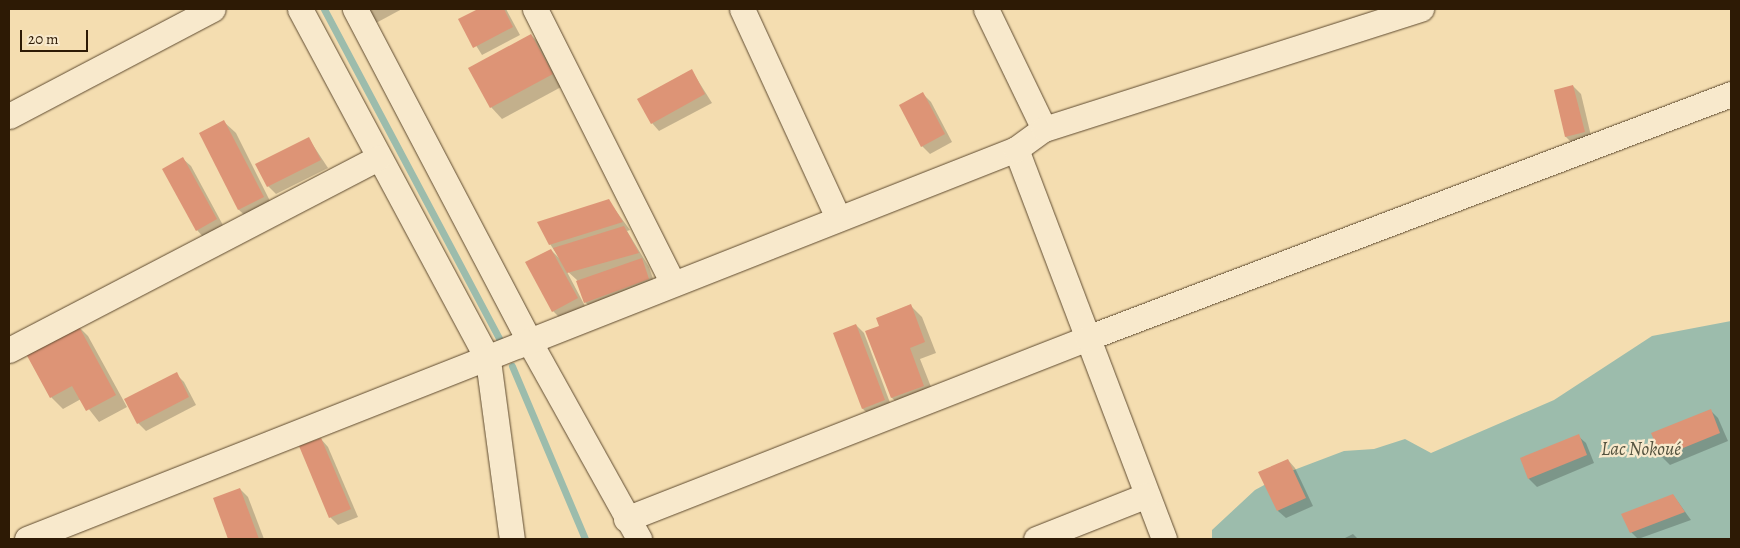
<!DOCTYPE html>
<meta charset="utf-8">
<style>
body{margin:0}
#map{position:relative;width:1740px;height:548px;overflow:hidden;background:#f4ddb0;font-family:Alegreya,serif}
div>[style]{position:absolute}
[style*='--x']{left:calc(var(--x)*1px);top:calc(var(--y)*1px);width:calc(var(--w)*1px);rotate:calc(var(--a)*1deg)}
.water>*{inset:0;background:#9cbcac}
.shadow>*{inset:0;background:#0003}
.stream>*{height:7px;margin:-3.5px;padding:0 3.5px;transform-origin:3.5px;border-radius:3.5px;background:#9cbcac}
.building>*{inset:0;background:#dd9476}
.roads{filter:drop-shadow(0 0 1px #5f4b30) drop-shadow(0 0 1px #5f4b30)}
.minor>*{height:25px;margin:-12.5px;padding:0 12.5px;transform-origin:12.5px;border-radius:12.5px;background:#f8e9cc}
span{translate:-50% -50%;white-space:nowrap;text-align:center;line-height:1.15;-webkit-text-stroke:4.5px #f8e9cc;paint-order:stroke}
.water-label{font-size:19px;color:#54533f;font-style:italic}
.frame{position:absolute;inset:0;border:10px solid #2d1a05;pointer-events:none}
.scale{position:absolute;left:20px;top:30px;width:68px;height:22px;box-sizing:border-box;border:2px solid #2d1a05;border-top:0;padding-left:6px;font-size:15px;line-height:18px;white-space:nowrap;color:#2d1a05;-webkit-text-stroke:4px #f8e9cc;paint-order:stroke}
</style>
<div id="map">
<div class="water">
<i style="clip-path:polygon(1731px 321px,1731px 539px,1212px 539px,1212px 530px,1255px 490px,1286px 473px,1344px 451px,1374px 449px,1405px 439px,1431px 453px,1554px 400px,1652px 336px)"></i>
</div>
<div class="shadow">
<i style="clip-path:polygon(365px 9px,402px 9px,376px 23px)"></i>
<i style="clip-path:polygon(481px 9px,506px 9px,520px 35px,482px 55px,460px 20px)"></i>
<i style="clip-path:polygon(531px 35px,543px 47px,563px 86px,502px 119px,491px 107px)"></i>
<i style="clip-path:polygon(692px 71px,712px 103px,659px 131px,652px 123px)"></i>
<i style="clip-path:polygon(1573px 86px,1581px 94px,1592px 140px,1574px 145px,1566px 137px,1555px 91px)"></i>
<i style="clip-path:polygon(923px 94px,931px 102px,952px 142px,930px 154px,922px 146px)"></i>
<i style="clip-path:polygon(224px 122px,236px 133px,274px 209px,251px 221px,239px 210px,201px 134px)"></i>
<i style="clip-path:polygon(309px 139px,328px 168px,276px 194px,268px 186px)"></i>
<i style="clip-path:polygon(183px 159px,191px 166px,224px 227px,204px 238px,197px 230px)"></i>
<i style="clip-path:polygon(608px 200px,630px 230px,627px 231px,649px 267px,656px 287px,593px 310px,585px 302px,577px 280px,566px 270px,585px 306px,561px 319px,553px 311px,551px 250px,560px 259px,550px 244px)"></i>
<i style="clip-path:polygon(911px 306px,922px 317px,936px 353px,920px 359px,935px 397px,904px 409px,892px 398px,881px 326px)"></i>
<i style="clip-path:polygon(77px 325px,88px 336px,127px 407px,99px 422px,81px 399px,63px 409px,51px 397px)"></i>
<i style="clip-path:polygon(856px 325px,864px 333px,892px 408px,870px 416px,863px 409px)"></i>
<i style="clip-path:polygon(176px 374px,184px 382px,196px 405px,146px 431px,138px 423px)"></i>
<i style="clip-path:polygon(1710px 410px,1718px 418px,1728px 441px,1670px 465px,1662px 457px,1653px 434px)"></i>
<i style="clip-path:polygon(1578px 436px,1586px 443px,1594px 463px,1537px 487px,1529px 479px,1521px 459px)"></i>
<i style="clip-path:polygon(321px 439px,328px 447px,358px 517px,338px 525px,330px 517px)"></i>
<i style="clip-path:polygon(1288px 460px,1295px 468px,1313px 506px,1286px 518px,1278px 511px)"></i>
<i style="clip-path:polygon(240px 489px,248px 497px,264px 539px,229px 539px,215px 499px)"></i>
<i style="clip-path:polygon(1673px 495px,1691px 520px,1638px 539px,1631px 532px)"></i>
<i style="clip-path:polygon(1353px 534px,1358px 539px,1343px 539px)"></i>
</div>
<div class="stream">
<i style="--x:324;--y:9;--w:382;--a:62"></i>
<i style="--x:512;--y:366;--w:188;--a:67.1"></i>
</div>
<div class="building">
<i style="clip-path:polygon(478px 9px,504px 9px,513px 27px,473px 48px,458px 19px)"></i>
<i style="clip-path:polygon(531px 34px,553px 74px,490px 108px,468px 68px)"></i>
<i style="clip-path:polygon(692px 69px,705px 94px,651px 124px,637px 99px)"></i>
<i style="clip-path:polygon(1573px 85px,1585px 132px,1565px 137px,1554px 90px)"></i>
<i style="clip-path:polygon(923px 92px,945px 134px,921px 147px,899px 105px)"></i>
<i style="clip-path:polygon(224px 120px,264px 197px,238px 210px,199px 133px)"></i>
<i style="clip-path:polygon(309px 137px,321px 160px,267px 187px,255px 164px)"></i>
<i style="clip-path:polygon(183px 157px,217px 219px,196px 231px,162px 169px)"></i>
<i style="clip-path:polygon(609px 199px,623px 222px,549px 245px,537px 222px)"></i>
<i style="clip-path:polygon(624px 226px,639px 253px,567px 273px,553px 248px)"></i>
<i style="clip-path:polygon(551px 249px,578px 298px,552px 312px,525px 262px)"></i>
<i style="clip-path:polygon(642px 258px,649px 279px,584px 303px,576px 281px)"></i>
<i style="clip-path:polygon(911px 304px,925px 342px,910px 348px,924px 386px,891px 398px,865px 331px,879px 326px,876px 318px)"></i>
<i style="clip-path:polygon(77px 323px,116px 395px,86px 411px,72px 386px,50px 398px,25px 352px)"></i>
<i style="clip-path:polygon(856px 324px,885px 400px,862px 409px,833px 333px)"></i>
<i style="clip-path:polygon(177px 372px,189px 397px,137px 424px,124px 399px)"></i>
<i style="clip-path:polygon(1711px 409px,1720px 433px,1661px 457px,1651px 433px)"></i>
<i style="clip-path:polygon(1579px 434px,1587px 455px,1528px 479px,1520px 458px)"></i>
<i style="clip-path:polygon(321px 438px,351px 509px,329px 518px,299px 446px)"></i>
<i style="clip-path:polygon(1288px 459px,1306px 498px,1277px 511px,1258px 472px)"></i>
<i style="clip-path:polygon(240px 488px,259px 539px,228px 539px,213px 498px)"></i>
<i style="clip-path:polygon(1673px 494px,1685px 512px,1630px 533px,1621px 514px)"></i>
</div>
<div class="roads">
<div class="minor">
<i style="--x:300;--y:9;--w:398;--a:61.8"></i>
<i style="--x:488;--y:360;--w:181;--a:82.4"></i>
<i style="--x:355;--y:9;--w:375;--a:62.3"></i>
<i style="--x:529;--y:341;--w:227;--a:60.9"></i>
<i style="--x:535;--y:9;--w:307;--a:63.3"></i>
<i style="--x:742;--y:9;--w:230;--a:65.3"></i>
<i style="--x:986;--y:9;--w:133;--a:64.2"></i>
<i style="--x:9;--y:116;--w:230;--a:-27.7"></i>
<i style="--x:1016;--y:149;--w:417;--a:69.2"></i>
<i style="--x:9;--y:350;--w:416;--a:-27.5"></i>
<i style="--x:626;--y:519;--w:495;--a:-21.4"></i>
<i style="--x:1087;--y:338;--w:689;--a:-20.75"></i>
<i style="--x:27;--y:539;--w:1063;--a:-21.52"></i>
<i style="--x:1016;--y:149;--w:34;--a:-36"></i>
<i style="--x:1044;--y:129;--w:396;--a:-17.7"></i>
<i style="--x:1036;--y:539;--w:119;--a:-21.6"></i>
</div>
</div>
<div class="water-label">
<span style="left:1641px;top:450px">Lac Nokoué</span>
</div>
<div class="frame"></div>
<div class="scale">20 m</div>
</div>
